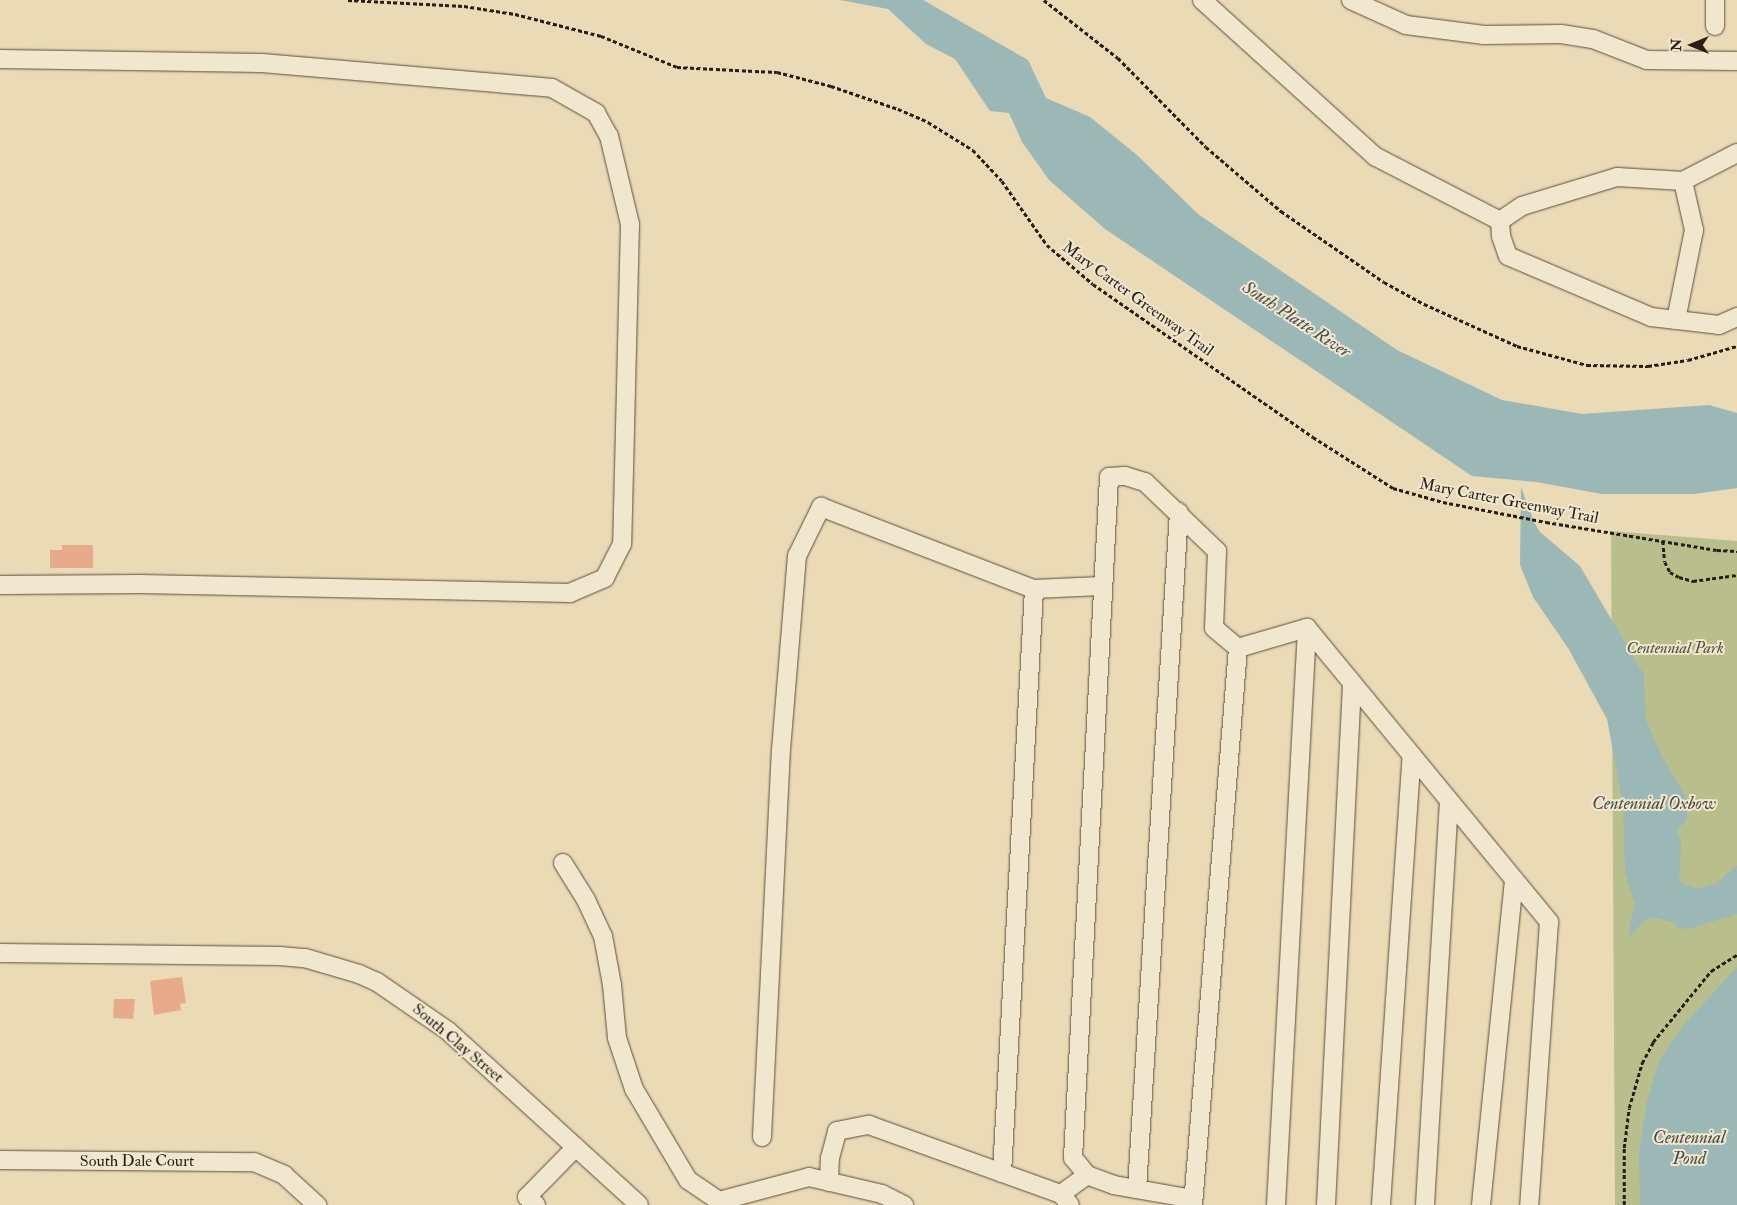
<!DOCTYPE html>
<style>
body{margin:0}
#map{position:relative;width:1737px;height:1205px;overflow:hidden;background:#eadab5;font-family:"IM FELL Double Pica",serif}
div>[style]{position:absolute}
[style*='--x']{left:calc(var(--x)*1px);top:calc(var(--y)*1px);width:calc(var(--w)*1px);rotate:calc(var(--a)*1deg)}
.green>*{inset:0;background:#b9bf8c}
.water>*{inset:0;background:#9bb8b7}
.building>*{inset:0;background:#e7ab8b}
.path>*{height:2.5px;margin-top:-1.25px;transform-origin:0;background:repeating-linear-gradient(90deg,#291e17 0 4px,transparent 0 6.5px)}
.roads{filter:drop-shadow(0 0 1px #594d3e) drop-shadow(0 0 1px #594d3e)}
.minor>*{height:18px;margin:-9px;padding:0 9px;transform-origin:9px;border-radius:9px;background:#f1e7cf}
span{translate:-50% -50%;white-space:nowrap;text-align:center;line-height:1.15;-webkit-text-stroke:4px #f1e7cf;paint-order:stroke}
.street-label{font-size:16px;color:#291e17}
.park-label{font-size:16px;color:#544e3a;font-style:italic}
.water-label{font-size:18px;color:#4b4c47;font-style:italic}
.north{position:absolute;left:1667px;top:20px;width:50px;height:50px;-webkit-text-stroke:4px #f1e7cf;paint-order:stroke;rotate:270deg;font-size:14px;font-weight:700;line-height:20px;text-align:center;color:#291e17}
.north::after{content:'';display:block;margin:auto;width:18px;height:22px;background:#291e17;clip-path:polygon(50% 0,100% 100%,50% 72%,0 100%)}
</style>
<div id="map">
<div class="green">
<i style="clip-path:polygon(1611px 531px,1737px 541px,1737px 1205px,1615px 1205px)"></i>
</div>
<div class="water">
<i style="clip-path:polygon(840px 0,923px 0,1028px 60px,1046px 98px,1090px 117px,1137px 155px,1198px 214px,1397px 350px,1502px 400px,1582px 414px,1709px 405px,1737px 413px,1737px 488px,1694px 494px,1602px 494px,1536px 482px,1472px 476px,1105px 229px,1049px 180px,1022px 142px,1009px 113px,990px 111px,955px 59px,926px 44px,888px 9px)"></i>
<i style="clip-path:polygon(1521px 487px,1534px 522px,1540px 532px,1580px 566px,1644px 675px,1646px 720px,1660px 752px,1688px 801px,1687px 819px,1677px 830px,1681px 842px,1679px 882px,1698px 889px,1717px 883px,1737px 865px,1737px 914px,1691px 928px,1678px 929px,1675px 923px,1653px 917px,1644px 921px,1630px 936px,1630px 922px,1635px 905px,1625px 873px,1623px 805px,1607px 719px,1568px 648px,1533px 597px,1520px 565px)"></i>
<i style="clip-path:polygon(1737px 967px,1737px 1205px,1640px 1205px,1639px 1152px,1647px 1101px,1659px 1061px,1682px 1027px)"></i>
</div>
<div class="building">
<i style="clip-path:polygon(62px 545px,93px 545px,93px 568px,50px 568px,50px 550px,62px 550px)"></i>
<i style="clip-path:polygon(182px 977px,186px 1003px,180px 1004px,181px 1010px,154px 1015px,150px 981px)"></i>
<i style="clip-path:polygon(114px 999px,135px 999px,133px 1019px,113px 1018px)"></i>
</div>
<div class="path">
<i style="--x:348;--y:0;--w:116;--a:3"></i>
<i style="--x:464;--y:6;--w:52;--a:8.9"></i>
<i style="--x:515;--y:14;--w:89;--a:14.3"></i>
<i style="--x:601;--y:36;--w:82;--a:22.2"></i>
<i style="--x:677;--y:67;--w:100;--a:2.9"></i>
<i style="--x:777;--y:72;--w:56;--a:14.5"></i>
<i style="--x:831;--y:86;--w:71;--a:18.9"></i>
<i style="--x:898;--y:109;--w:33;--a:23"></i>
<i style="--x:928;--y:122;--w:53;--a:31.9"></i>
<i style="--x:973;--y:150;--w:42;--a:46.9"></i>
<i style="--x:1002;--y:181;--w:78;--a:54.9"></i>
<i style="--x:1047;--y:245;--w:60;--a:40.3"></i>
<i style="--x:1093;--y:284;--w:268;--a:34.8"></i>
<i style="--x:1313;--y:437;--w:95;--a:32.5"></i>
<i style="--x:1393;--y:488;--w:52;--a:15.6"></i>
<i style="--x:1443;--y:502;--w:105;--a:11"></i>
<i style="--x:1546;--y:522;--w:173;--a:9.3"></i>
<i style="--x:1717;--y:550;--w:20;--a:3"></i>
<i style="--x:1044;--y:0;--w:94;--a:38.1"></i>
<i style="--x:1118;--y:58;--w:125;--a:45.3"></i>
<i style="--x:1206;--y:147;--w:99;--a:40.5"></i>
<i style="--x:1281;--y:211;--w:125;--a:34.6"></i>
<i style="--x:1384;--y:282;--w:46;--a:28.8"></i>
<i style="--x:1424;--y:304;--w:102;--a:24.3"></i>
<i style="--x:1517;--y:346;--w:73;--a:15.2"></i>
<i style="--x:1587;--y:365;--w:61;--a:0.9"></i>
<i style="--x:1648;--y:366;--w:40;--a:-8.5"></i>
<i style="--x:1688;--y:360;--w:51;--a:-15.9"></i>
<i style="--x:1663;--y:541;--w:21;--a:85"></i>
<i style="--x:1665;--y:562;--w:11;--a:63"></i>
<i style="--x:1670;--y:572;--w:10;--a:29"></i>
<i style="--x:1679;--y:577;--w:15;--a:16"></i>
<i style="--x:1693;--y:581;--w:44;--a:-7.8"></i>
<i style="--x:1624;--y:1205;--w:57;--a:-90"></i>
<i style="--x:1624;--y:1148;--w:40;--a:-82.9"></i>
<i style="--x:1629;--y:1108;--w:47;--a:-73.9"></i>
<i style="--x:1642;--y:1063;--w:24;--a:-62"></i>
<i style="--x:1653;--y:1042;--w:92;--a:-50.8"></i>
<i style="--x:1711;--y:971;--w:31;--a:-32"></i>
</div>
<div class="roads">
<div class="minor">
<i style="--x:1202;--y:0;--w:234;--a:42.1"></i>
<i style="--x:1376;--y:157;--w:140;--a:27.3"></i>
<i style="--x:1351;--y:0;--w:60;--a:24.4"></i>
<i style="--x:1406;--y:25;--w:79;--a:7.3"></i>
<i style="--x:1484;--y:35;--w:77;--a:-0.7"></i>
<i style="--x:1561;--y:34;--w:32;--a:9"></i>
<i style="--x:1593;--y:39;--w:58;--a:21.3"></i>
<i style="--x:1647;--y:60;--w:90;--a:0.6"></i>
<i style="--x:1715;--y:0;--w:26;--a:90"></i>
<i style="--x:0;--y:59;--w:262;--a:0.9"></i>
<i style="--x:262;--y:63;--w:291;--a:4.9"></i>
<i style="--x:552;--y:88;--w:51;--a:29.6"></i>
<i style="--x:596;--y:113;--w:26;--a:61"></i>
<i style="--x:609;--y:136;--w:90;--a:76.6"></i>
<i style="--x:630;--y:224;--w:320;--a:91.4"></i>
<i style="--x:622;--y:544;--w:38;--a:117"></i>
<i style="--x:605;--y:578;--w:38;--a:157"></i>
<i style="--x:570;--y:593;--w:430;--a:-178.8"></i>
<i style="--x:140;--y:584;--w:140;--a:179.6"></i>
<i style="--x:1737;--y:153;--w:61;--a:152.6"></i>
<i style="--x:1683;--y:181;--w:66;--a:-176.5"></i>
<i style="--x:1617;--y:177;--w:99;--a:163"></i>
<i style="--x:1522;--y:206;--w:27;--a:146"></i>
<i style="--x:1500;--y:221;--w:15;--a:86"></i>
<i style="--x:1501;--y:236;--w:21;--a:71"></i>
<i style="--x:1508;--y:256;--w:155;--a:23.1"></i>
<i style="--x:1651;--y:317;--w:68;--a:6.7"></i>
<i style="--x:1719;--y:325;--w:20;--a:-24"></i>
<i style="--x:1676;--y:320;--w:92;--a:-78.7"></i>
<i style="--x:1694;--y:230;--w:50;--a:-102.7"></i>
<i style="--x:563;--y:863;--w:44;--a:58.1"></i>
<i style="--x:586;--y:900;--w:40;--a:65"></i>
<i style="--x:603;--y:936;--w:50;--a:79.6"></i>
<i style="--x:612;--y:985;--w:53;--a:84.6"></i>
<i style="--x:617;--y:1038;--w:54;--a:71.6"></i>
<i style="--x:634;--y:1089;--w:106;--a:59.3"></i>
<i style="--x:688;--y:1180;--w:37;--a:34"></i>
<i style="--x:719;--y:1201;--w:93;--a:-14.9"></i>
<i style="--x:809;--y:1177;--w:75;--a:13.1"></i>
<i style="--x:882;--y:1194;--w:25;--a:27"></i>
<i style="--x:0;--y:953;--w:280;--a:0.6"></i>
<i style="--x:280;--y:956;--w:25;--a:5"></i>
<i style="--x:305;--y:958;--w:56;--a:16.5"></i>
<i style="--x:359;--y:974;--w:20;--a:24"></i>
<i style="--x:377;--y:982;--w:86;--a:34.6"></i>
<i style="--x:448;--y:1031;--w:258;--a:42.3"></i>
<i style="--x:762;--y:1137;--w:387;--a:-87.2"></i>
<i style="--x:781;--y:750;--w:195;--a:-85.3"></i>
<i style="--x:797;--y:556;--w:55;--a:-63.9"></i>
<i style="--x:821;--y:507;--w:228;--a:21.1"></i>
<i style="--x:1034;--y:589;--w:67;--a:-2.6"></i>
<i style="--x:0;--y:1160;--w:254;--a:0.5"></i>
<i style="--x:254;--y:1162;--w:33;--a:23"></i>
<i style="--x:284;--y:1175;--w:45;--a:42.3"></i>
<i style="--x:1002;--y:1173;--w:585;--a:-86.86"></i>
<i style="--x:829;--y:1182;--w:24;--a:-88"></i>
<i style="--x:830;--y:1158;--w:28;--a:-75"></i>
<i style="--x:837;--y:1131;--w:33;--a:-11"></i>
<i style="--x:869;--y:1125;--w:204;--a:19.8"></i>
<i style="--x:1061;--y:1194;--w:14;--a:51"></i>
<i style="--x:1137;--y:1189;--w:678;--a:-86.45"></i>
<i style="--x:1061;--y:1194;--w:32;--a:-36"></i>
<i style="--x:1193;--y:1199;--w:80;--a:-170"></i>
<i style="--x:1114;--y:1185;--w:29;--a:-160"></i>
<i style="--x:1087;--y:1175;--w:22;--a:-129"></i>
<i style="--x:1073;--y:1158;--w:682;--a:-86.97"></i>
<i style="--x:1109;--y:477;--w:16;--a:-4"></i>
<i style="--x:1125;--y:476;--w:21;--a:17"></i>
<i style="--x:1145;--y:482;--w:100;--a:43.8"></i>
<i style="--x:1217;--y:551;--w:77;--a:92.2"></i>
<i style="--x:1214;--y:628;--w:31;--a:40"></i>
<i style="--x:1238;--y:648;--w:72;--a:-16.2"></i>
<i style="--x:1307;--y:628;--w:381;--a:50.5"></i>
<i style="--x:1549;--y:922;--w:284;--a:94"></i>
<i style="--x:536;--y:1205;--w:12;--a:-138"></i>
<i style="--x:527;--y:1197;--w:69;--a:-45.6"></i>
<i style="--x:1193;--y:1205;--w:559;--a:-85.38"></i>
<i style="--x:1276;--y:1205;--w:578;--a:-86.92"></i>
<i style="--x:1326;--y:1205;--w:522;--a:-87.14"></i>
<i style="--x:1381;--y:1205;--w:451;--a:-86.1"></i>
<i style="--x:1425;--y:1205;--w:404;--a:-86.6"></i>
<i style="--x:1481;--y:1205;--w:327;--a:-84.2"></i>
</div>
</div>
<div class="street-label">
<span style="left:1138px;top:299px;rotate:36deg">Mary Carter Greenway Trail</span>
<span style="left:1509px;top:501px;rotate:11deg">Mary Carter Greenway Trail</span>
<span style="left:458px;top:1043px;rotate:40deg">South Clay Street</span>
<span style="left:137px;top:1161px">South Dale Court</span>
</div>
<div class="park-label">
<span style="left:1675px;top:648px">Centennial Park</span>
</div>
<div class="water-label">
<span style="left:1296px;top:320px;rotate:33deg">South Platte River</span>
<span style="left:1654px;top:804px">Centennial Oxbow</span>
<span style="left:1689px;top:1149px">Centennial<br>Pond</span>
</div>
<div class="north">N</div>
</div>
